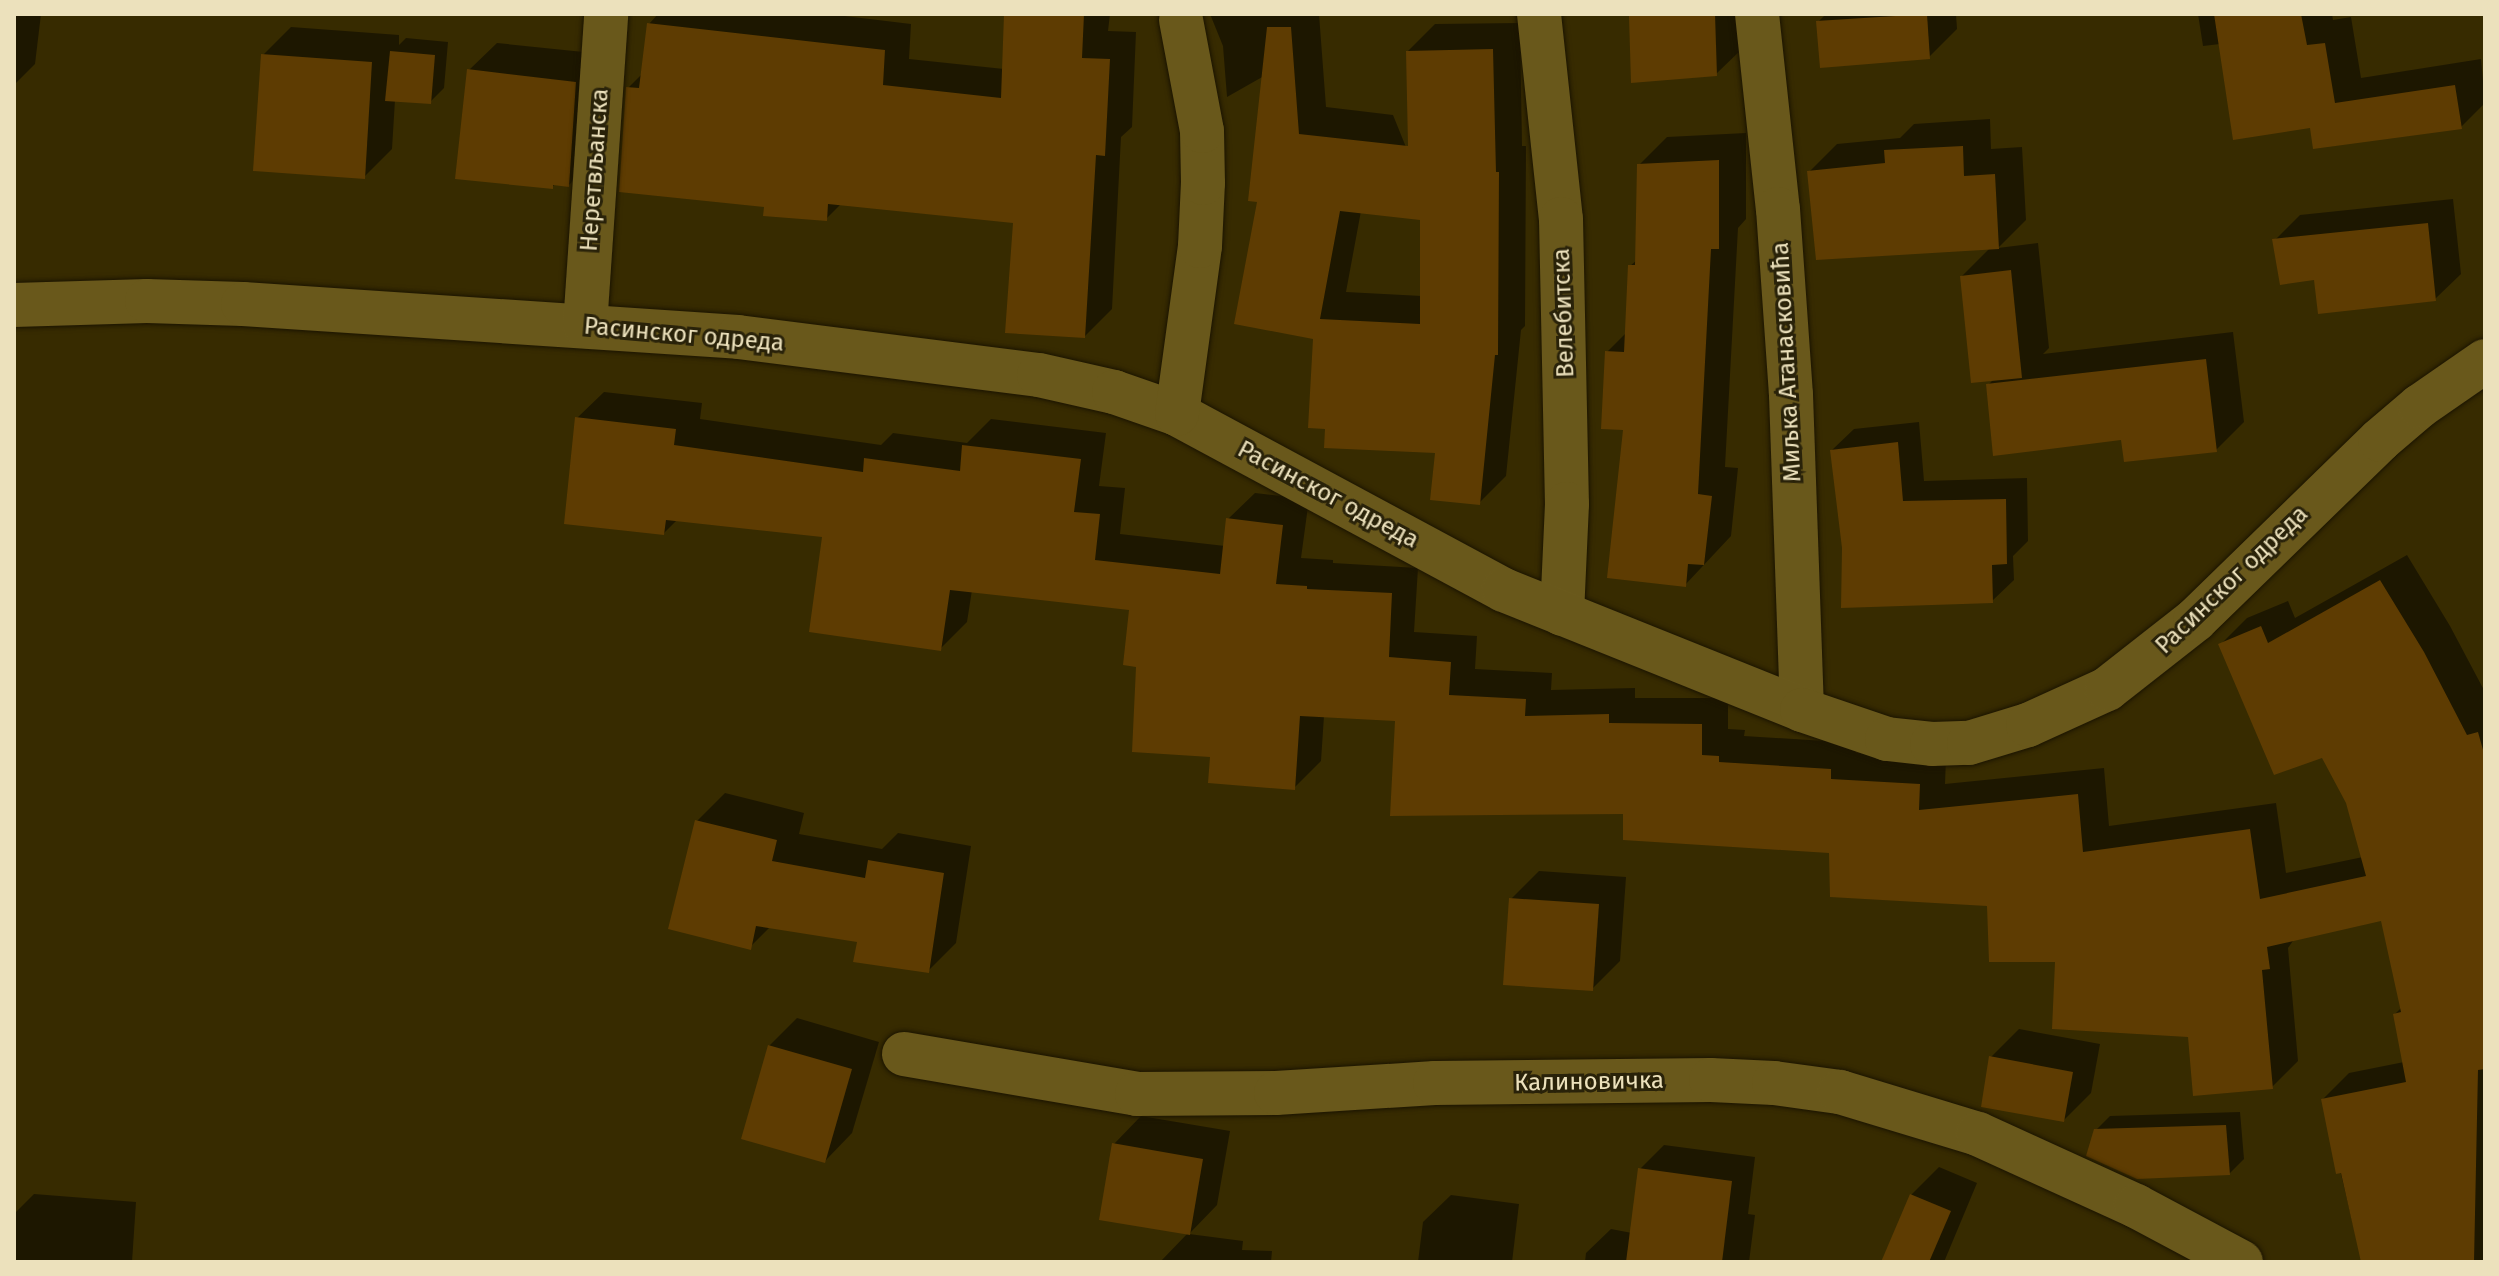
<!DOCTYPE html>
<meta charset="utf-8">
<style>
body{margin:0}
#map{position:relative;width:2499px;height:1276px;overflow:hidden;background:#372b00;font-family:"Fira Sans",sans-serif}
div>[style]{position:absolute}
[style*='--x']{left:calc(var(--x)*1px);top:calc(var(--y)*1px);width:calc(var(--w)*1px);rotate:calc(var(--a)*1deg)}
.shadow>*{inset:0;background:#0007}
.building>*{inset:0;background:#5e3c02}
.roads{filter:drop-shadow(0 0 2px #1b1400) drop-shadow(0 0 2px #1b1400)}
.minor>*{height:44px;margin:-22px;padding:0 22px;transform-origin:22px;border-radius:22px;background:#69581b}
span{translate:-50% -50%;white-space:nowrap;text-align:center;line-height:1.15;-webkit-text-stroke:6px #292209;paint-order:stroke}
.street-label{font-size:24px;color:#ece1bc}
.frame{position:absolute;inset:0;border:16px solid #ece1bc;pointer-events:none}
</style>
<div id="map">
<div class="shadow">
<i style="clip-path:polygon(14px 14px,41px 14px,35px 64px,14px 85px)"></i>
<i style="clip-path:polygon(658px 14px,828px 14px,911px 24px,909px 59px,1004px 69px,1007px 14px,1110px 14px,1108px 31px,1136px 32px,1132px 127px,1121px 137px,1112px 309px,1085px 336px,1015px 221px,842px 203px,826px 219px,766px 205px,628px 88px,643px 73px,649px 24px)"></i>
<i style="clip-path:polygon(evenodd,1210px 14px,1319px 14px,1326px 107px,1393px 115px,1410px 157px,1408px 51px,1435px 24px,1520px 23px,1522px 146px,1526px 146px,1525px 326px,1521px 330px,1506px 476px,1479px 503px,1437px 451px,1327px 428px,1316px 337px,1259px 200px,1264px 76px,1227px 97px,1223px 46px,1210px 14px,1361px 211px,1422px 218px,1422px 296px,1346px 292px,1361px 211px)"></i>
<i style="clip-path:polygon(1635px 14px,1743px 14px,1744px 47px,1716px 74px,1631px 17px)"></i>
<i style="clip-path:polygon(1826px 14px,1956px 14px,1957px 29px,1929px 57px,1818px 22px)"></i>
<i style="clip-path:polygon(2198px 14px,2332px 14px,2333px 20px,2351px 17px,2361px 78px,2481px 59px,2485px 103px,2461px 127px,2312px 126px,2220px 44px,2203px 46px)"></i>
<i style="clip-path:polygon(291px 27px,399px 35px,399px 45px,406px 38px,448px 42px,444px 88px,430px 102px,395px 100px,392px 149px,364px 177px,263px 55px)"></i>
<i style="clip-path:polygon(497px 43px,603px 54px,596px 157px,569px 185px,556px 183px,552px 187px,469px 70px)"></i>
<i style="clip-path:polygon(1990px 119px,1991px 149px,2022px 147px,2026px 220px,1998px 248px,2038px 243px,2049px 348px,2043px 354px,2233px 332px,2244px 422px,2216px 450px,1988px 385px,1995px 378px,1962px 276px,1990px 248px,1809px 172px,1837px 144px,1900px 138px,1914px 124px)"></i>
<i style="clip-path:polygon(1746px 133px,1746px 219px,1738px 228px,1725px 467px,1738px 468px,1731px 536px,1685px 585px,1625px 428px,1607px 352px,1627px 332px,1630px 266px,1637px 260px,1639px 165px,1667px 137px)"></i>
<i style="clip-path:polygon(2453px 199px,2461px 274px,2435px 299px,2316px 278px,2275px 240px,2300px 215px)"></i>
<i style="clip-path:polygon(604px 392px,702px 403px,700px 419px,881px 445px,893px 433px,967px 443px,991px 419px,1106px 433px,1099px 486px,1125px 488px,1120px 534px,1225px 546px,1228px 519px,1255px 493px,1309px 499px,1301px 558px,1333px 560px,1333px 563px,1418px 568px,1414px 632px,1477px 636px,1475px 669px,1552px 673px,1551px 690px,1635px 688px,1635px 698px,1728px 698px,1728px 729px,1745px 730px,1744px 736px,1857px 743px,1856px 753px,1946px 758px,1945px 784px,2104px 768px,2109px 826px,2276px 803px,2286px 873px,2363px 857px,2348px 802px,2323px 756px,2221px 644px,2247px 618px,2288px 601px,2295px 618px,2407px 555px,2450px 626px,2485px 692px,2485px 1262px,2362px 1262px,2323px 1099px,2349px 1073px,2404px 1062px,2395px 1014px,2402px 1007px,2382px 919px,2295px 938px,2288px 948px,2298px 1061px,2272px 1087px,2058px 960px,1989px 904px,1831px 851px,1624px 812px,1398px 720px,1324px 716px,1321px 761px,1294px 788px,1138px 665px,1131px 608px,972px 590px,967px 622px,941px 648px,825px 535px,678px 519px,664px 533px,577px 418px)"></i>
<i style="clip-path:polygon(1919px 422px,1924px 481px,2027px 478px,2028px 541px,2013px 556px,2014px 580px,1992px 601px,1832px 450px,1854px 429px)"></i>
<i style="clip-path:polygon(725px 793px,804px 813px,799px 834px,882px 849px,898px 833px,971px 846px,956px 943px,928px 971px,859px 940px,771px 926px,750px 947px,697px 821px)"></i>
<i style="clip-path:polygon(1539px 871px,1626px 877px,1620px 961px,1592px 989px,1511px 899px)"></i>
<i style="clip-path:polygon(797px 1018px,879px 1042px,852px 1133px,825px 1161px,769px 1046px)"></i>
<i style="clip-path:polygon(2019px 1029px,2100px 1044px,2091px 1093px,2064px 1120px,1991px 1057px)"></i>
<i style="clip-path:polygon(2240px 1112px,2244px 1159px,2230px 1173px,2096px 1130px,2110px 1116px)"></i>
<i style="clip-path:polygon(1141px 1116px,1230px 1131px,1217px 1205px,1189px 1234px,1243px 1241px,1242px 1250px,1272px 1251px,1271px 1262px,1160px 1262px,1188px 1233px,1114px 1144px)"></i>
<i style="clip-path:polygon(1664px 1145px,1755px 1157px,1748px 1214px,1755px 1215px,1749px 1262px,1585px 1262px,1586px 1253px,1611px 1229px,1632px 1233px,1640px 1169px)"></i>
<i style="clip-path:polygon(1939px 1167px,1977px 1183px,1944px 1262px,1883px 1262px,1911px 1195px)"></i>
<i style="clip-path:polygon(34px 1194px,136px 1202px,132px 1262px,14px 1262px,14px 1214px)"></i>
<i style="clip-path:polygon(1451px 1195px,1519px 1204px,1512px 1262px,1418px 1262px,1423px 1222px)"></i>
</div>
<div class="building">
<i style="clip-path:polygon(1004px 14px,1084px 14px,1082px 58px,1110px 59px,1105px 156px,1096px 155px,1085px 338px,1005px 333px,1013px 223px,828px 204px,827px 221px,763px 216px,764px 207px,619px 192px,626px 87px,639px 88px,647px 23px,885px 50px,883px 85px,1001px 98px)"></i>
<i style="clip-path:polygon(1715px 14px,1717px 76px,1631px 83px,1629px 16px)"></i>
<i style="clip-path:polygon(1927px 14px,1930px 59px,1820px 68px,1816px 21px)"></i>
<i style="clip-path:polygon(2214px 14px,2301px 14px,2307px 45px,2325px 43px,2335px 103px,2455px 85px,2462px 129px,2313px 149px,2310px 128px,2233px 140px)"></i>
<i style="clip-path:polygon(evenodd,1267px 27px,1291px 27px,1299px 134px,1408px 146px,1406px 51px,1493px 49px,1496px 172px,1499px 172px,1498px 355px,1495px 355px,1480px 505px,1430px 500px,1435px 453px,1324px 448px,1325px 429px,1308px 428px,1313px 339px,1234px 324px,1257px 202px,1248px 201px,1267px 27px,1340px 211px,1420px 220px,1420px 324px,1320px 319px,1340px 211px)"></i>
<i style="clip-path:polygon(390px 51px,435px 55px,431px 104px,385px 101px)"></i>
<i style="clip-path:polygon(261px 54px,372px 62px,365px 179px,253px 171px)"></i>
<i style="clip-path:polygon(467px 69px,576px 82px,569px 187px,553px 185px,553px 189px,455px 179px)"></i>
<i style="clip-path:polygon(1963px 146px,1964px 176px,1995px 174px,1999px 249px,1816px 260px,1807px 171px,1885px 163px,1884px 150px)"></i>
<i style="clip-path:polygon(1719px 160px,1719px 249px,1711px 249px,1698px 494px,1712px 496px,1704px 565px,1688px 564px,1686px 587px,1607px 578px,1623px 430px,1601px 429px,1605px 351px,1624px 352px,1628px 265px,1635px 265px,1637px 164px)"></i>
<i style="clip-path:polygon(2428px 223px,2436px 301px,2318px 314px,2314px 280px,2280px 285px,2272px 239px)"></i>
<i style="clip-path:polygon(2011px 270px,2022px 378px,1971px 383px,1960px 276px)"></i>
<i style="clip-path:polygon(2206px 359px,2217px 452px,2124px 462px,2121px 440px,1993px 456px,1986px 384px)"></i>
<i style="clip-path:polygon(575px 417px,676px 429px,674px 445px,863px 472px,864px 458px,960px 471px,962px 445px,1081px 459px,1074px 512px,1100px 514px,1095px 560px,1220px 574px,1226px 518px,1283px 525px,1276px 584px,1307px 586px,1307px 589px,1392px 593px,1389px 657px,1451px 662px,1449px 695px,1526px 699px,1525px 716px,1609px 714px,1609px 723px,1702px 724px,1702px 755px,1719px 756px,1719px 762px,1831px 769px,1831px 779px,1920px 784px,1919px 810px,2078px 794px,2083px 852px,2250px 829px,2260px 899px,2366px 876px,2346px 803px,2322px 758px,2274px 775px,2218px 644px,2261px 626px,2268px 643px,2380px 580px,2424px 652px,2467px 735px,2478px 732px,2485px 757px,2485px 1069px,2478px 1070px,2474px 1262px,2361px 1262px,2341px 1173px,2336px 1174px,2321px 1099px,2406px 1082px,2393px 1014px,2401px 1012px,2381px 921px,2267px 947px,2270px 969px,2262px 970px,2273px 1089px,2193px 1096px,2188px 1037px,2052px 1029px,2055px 962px,1989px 962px,1987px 906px,1830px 897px,1829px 853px,1623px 840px,1623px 814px,1390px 816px,1395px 721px,1300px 716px,1295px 790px,1208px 783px,1210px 757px,1132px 752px,1136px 667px,1123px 665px,1129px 610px,950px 590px,941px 651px,809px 632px,822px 537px,666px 520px,664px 535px,564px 524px)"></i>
<i style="clip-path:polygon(1898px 442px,1903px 501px,2006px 499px,2007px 564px,1992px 565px,1993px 603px,1841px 608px,1842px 548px,1830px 450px)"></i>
<i style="clip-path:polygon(695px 820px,777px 840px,772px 861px,865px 878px,868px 860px,944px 873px,929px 973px,853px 962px,857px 942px,756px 926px,751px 950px,668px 929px)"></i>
<i style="clip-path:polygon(1509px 898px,1599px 904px,1593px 991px,1503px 985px)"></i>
<i style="clip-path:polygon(768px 1045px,852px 1069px,825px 1163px,741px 1139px)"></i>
<i style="clip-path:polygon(1989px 1056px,2073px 1072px,2064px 1122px,1981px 1107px)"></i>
<i style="clip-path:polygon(2226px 1125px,2230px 1175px,2137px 1179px,2086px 1156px,2094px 1129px)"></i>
<i style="clip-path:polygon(1112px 1143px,1203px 1159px,1190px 1235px,1099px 1220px)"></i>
<i style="clip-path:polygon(1638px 1168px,1732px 1181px,1722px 1262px,1626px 1262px)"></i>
<i style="clip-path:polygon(1910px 1194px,1951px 1211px,1929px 1262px,1881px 1262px)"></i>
</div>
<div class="roads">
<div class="minor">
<i style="--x:1539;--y:14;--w:206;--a:83.9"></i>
<i style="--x:1561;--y:219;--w:285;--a:88.8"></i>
<i style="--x:1567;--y:504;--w:110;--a:92.6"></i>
<i style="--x:1757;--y:14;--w:196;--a:83.9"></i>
<i style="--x:1778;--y:209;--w:186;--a:86"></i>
<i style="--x:1791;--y:395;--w:315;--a:88"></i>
<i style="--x:14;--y:305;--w:133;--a:-1.7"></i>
<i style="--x:147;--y:301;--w:96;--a:1.8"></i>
<i style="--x:243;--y:304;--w:496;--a:3.8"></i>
<i style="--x:738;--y:337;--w:303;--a:7.2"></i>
<i style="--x:1039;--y:375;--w:77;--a:12.8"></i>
<i style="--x:1114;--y:392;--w:67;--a:19.2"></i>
<i style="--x:1177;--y:414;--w:371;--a:28.3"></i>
<i style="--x:1504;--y:590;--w:321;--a:21.9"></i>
<i style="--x:1802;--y:710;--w:90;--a:18.8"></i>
<i style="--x:1887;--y:739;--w:45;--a:6.3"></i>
<i style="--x:1932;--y:744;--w:37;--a:-2"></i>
<i style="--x:1969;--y:743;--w:62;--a:-17"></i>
<i style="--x:2028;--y:725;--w:87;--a:-24.5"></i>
<i style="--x:2107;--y:689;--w:112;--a:-38.1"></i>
<i style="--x:2195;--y:620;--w:258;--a:-44.2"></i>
<i style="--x:2380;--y:440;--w:52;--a:-40.4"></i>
<i style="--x:2420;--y:406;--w:79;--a:-34.7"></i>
<i style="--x:585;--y:326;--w:313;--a:-86.1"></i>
<i style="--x:1177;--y:414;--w:170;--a:-82.2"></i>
<i style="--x:1200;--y:246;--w:63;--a:-87.3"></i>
<i style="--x:1203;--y:183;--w:52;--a:-91.1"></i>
<i style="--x:1202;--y:131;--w:113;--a:-100.7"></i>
<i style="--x:904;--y:1054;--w:236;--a:9.7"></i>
<i style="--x:1137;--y:1094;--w:139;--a:-0.4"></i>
<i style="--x:1276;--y:1093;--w:159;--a:-3.6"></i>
<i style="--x:1435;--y:1083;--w:276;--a:-0.6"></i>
<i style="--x:1711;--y:1080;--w:63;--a:2.7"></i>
<i style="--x:1774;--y:1083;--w:67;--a:7.8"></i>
<i style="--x:1840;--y:1092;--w:144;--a:16.9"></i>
<i style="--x:1978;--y:1134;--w:174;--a:24.5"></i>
<i style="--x:2136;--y:1206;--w:119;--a:28.1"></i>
</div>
</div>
<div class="street-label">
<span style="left:595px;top:170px;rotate:-86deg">Неретвљанска</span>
<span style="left:1564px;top:313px;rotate:-92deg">Велебитска</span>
<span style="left:684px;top:335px;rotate:5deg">Расинског одреда</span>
<span style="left:1787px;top:362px;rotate:-93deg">Миљка Атанасковића</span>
<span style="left:1328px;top:495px;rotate:28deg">Расинског одреда</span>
<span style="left:2232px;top:580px;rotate:-44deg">Расинског одреда</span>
<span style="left:1589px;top:1082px;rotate:-1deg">Калиновичка</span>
</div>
<div class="frame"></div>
</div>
